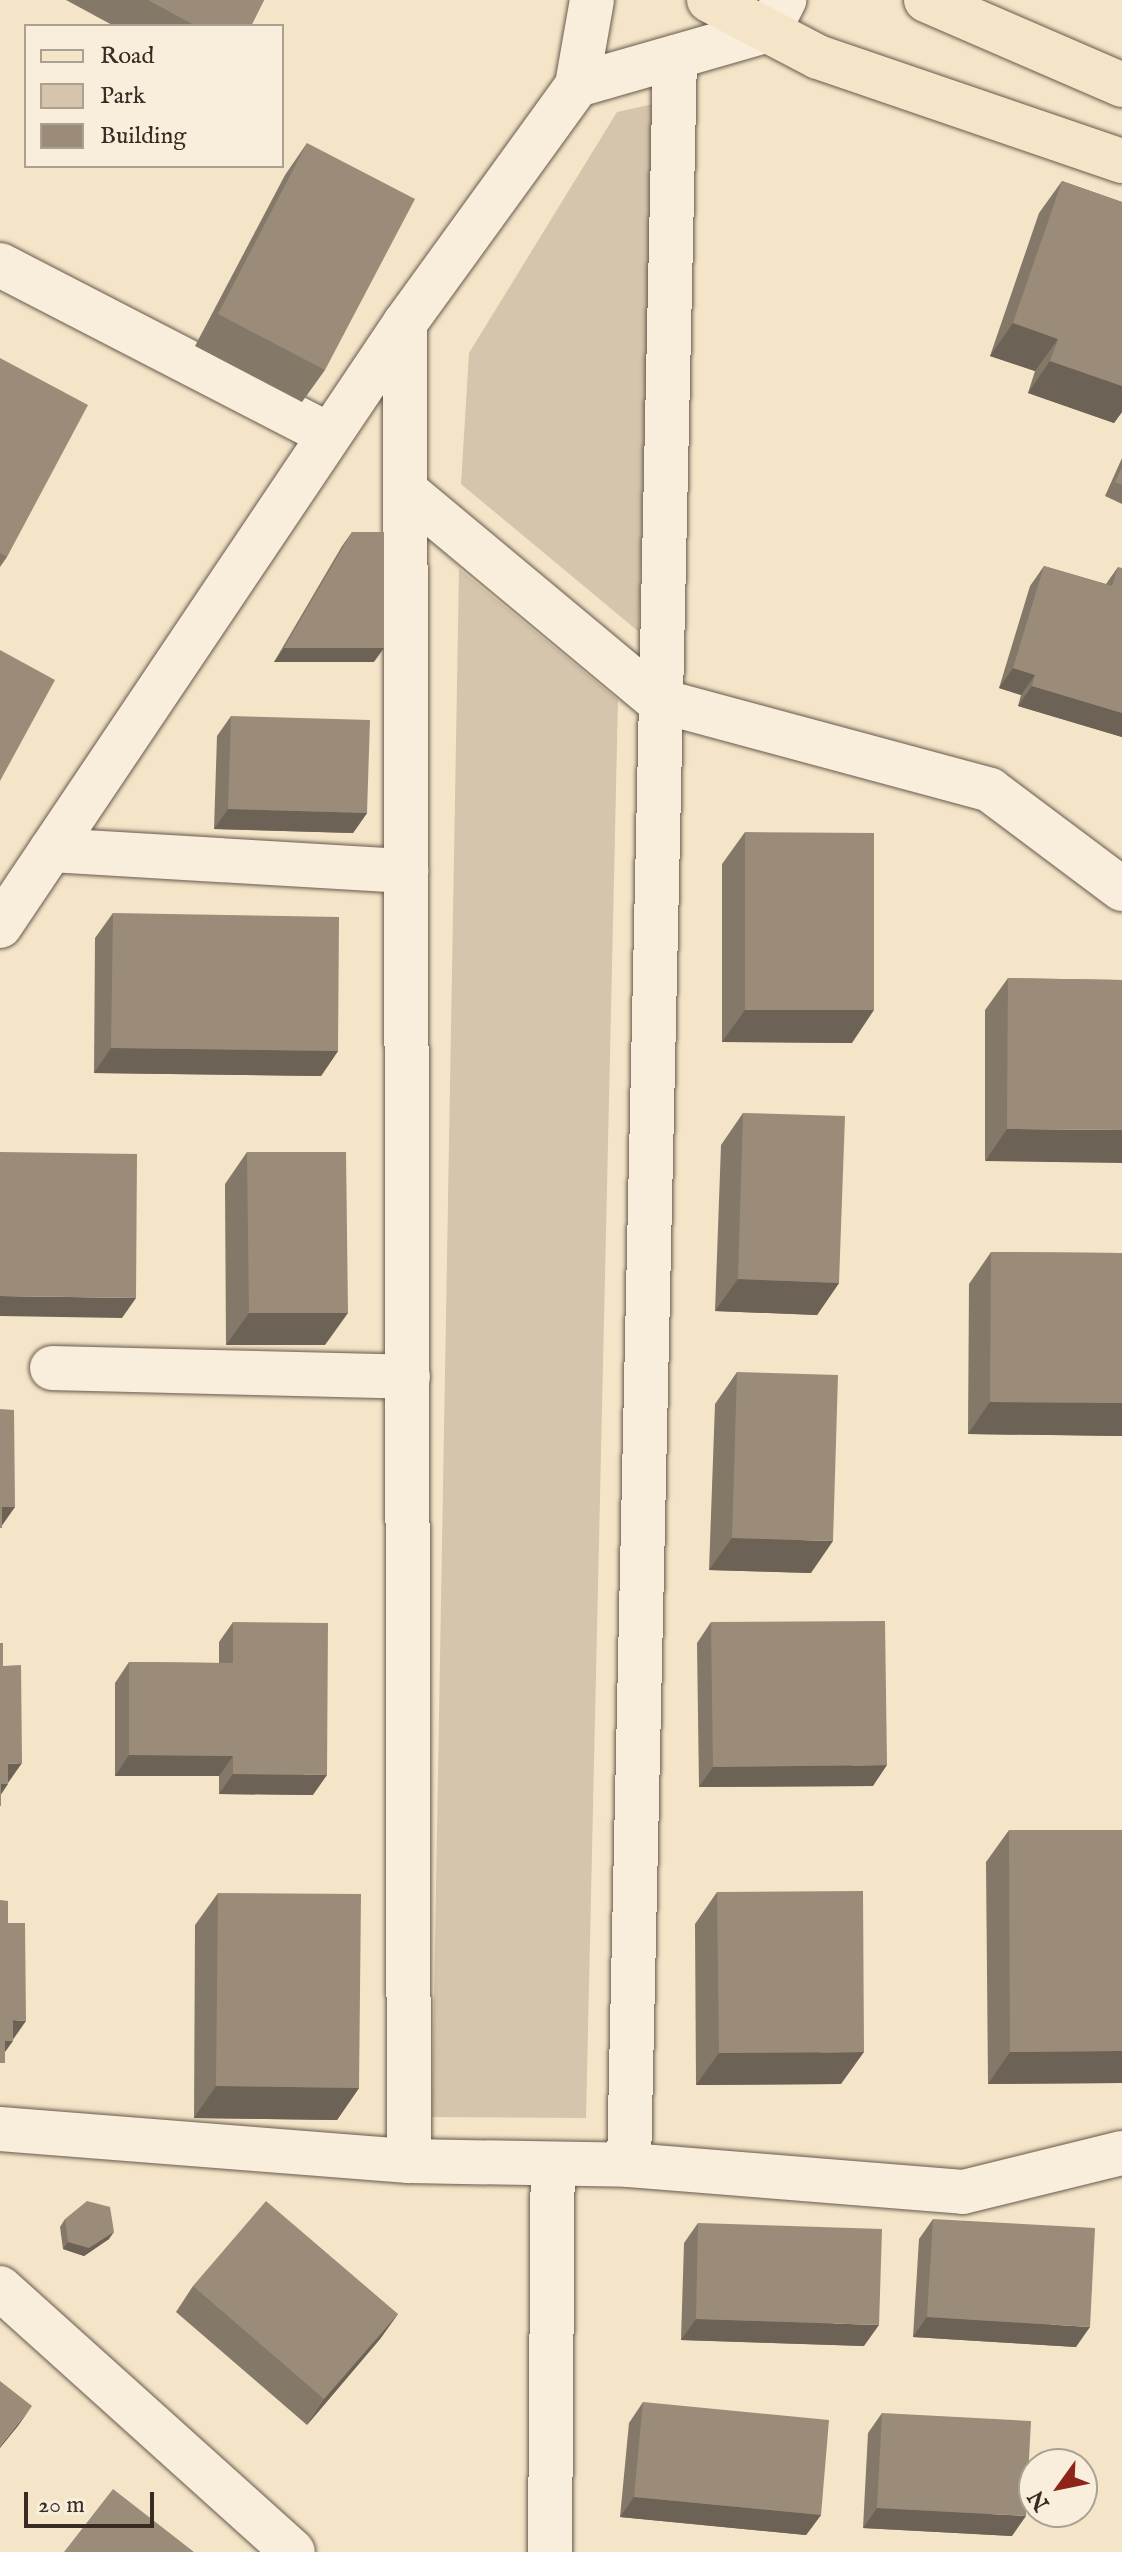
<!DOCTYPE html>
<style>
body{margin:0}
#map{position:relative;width:1122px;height:2552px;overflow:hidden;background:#f5e5c8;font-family:"IM FELL English",serif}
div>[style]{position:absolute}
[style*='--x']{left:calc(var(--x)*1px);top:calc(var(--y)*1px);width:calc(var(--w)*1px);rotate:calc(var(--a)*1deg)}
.green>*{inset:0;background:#d5c5ac}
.roads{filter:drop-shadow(0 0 2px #675a4d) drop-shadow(0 0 2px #675a4d)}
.minor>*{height:44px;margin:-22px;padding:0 22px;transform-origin:22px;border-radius:22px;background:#f8eedb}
.major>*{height:44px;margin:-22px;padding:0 22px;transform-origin:22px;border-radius:22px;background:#f5e5c8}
.wall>*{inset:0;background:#847868}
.shaded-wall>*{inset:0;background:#6c6255}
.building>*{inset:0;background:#9a8c79}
span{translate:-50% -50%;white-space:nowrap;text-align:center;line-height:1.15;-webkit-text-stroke:8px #f8eedb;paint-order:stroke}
.legend{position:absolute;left:24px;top:24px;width:260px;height:144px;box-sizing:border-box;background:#f8eedb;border:2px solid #aba092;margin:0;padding:10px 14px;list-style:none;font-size:24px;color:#382b24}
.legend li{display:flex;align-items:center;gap:16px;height:40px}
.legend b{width:40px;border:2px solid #aba092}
.north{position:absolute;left:1018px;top:2448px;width:80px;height:80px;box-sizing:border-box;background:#f8eedb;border:2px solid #aba092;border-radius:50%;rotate:237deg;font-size:22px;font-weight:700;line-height:32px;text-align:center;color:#382b24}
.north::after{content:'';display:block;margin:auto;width:28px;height:36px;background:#8f2418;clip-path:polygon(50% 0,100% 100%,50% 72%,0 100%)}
.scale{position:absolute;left:24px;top:2492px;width:130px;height:36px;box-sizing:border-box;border:4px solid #382b24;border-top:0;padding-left:10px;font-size:24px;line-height:28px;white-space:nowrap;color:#382b24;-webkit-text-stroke:6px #f8eedb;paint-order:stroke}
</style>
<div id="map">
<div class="green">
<i style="clip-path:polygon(653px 104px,639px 632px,461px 484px,469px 353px,617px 112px)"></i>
<i style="clip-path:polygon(459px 569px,618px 700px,586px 2118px,432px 2117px)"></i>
</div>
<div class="roads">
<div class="minor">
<i style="--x:577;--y:85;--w:86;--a:-80"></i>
<i style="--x:0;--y:265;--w:370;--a:27.3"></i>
<i style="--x:405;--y:323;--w:1838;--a:89.88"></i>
<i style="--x:406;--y:491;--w:327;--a:39.8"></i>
<i style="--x:657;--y:700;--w:345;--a:15.1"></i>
<i style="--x:990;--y:790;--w:165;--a:36.9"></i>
<i style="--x:51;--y:850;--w:356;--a:3.4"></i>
<i style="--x:0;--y:926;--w:726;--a:-56.11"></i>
<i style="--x:405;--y:323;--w:294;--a:-54.1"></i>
<i style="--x:577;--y:85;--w:200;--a:-16"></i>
<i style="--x:769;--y:30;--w:34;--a:-63"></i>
<i style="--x:52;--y:1368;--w:356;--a:1.4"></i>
<i style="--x:0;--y:2129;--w:410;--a:4.5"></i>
<i style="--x:409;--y:2161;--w:220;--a:1"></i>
<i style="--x:629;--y:2165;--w:335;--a:4.6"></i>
<i style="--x:963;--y:2192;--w:164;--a:-13.8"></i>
<i style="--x:629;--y:2165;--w:2108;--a:-88.75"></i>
<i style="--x:0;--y:2288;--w:394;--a:42"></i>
<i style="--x:550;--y:2552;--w:388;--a:-89.6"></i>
</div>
<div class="major">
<i style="--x:709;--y:0;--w:123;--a:27.6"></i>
<i style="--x:818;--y:57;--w:321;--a:18.9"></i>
<i style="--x:926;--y:0;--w:214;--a:23.4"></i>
</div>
</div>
<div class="wall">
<i style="clip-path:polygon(66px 0,264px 0,251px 26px,114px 26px)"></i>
<i style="clip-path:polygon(307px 143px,325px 370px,302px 402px,195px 346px,285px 175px)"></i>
<i style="clip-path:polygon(1062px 181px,1122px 202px,1122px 412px,1114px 423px,1028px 393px,1035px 371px,990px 356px,1039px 213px)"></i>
<i style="clip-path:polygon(0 358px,7px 557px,0 567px)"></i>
<i style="clip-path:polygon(1122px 458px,1122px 504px,1105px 496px)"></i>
<i style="clip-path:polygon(352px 532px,374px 662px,274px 662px,342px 546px)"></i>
<i style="clip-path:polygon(1044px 566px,1106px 584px,1118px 567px,1122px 737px,1018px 706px,1021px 695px,999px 688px,1030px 586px)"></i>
<i style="clip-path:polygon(231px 716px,367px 813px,353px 833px,214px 829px,217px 736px)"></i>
<i style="clip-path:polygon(745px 832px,852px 1043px,722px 1042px,722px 864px)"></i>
<i style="clip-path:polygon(113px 913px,338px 1051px,321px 1076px,94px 1073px,95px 938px)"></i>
<i style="clip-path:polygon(1008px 978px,1122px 980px,985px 1161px,985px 1010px)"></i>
<i style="clip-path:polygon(743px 1113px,839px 1283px,817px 1315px,715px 1311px,721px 1145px)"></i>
<i style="clip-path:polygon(247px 1152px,325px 1345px,226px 1345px,225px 1184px)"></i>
<i style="clip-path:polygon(991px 1252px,1122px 1253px,1122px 1436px,968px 1434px,969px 1284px)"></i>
<i style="clip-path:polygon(737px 1372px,811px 1573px,709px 1570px,715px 1404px)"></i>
<i style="clip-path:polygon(233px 1622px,313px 1795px,219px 1794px,219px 1776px,115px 1776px,115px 1683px,129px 1662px,219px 1663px,219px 1642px)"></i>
<i style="clip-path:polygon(711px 1622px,873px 1786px,699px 1787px,697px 1643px)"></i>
<i style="clip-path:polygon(1009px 1830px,1122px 1830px,1122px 2083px,988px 2084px,986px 1862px)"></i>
<i style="clip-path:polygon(717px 1892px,841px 2084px,696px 2085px,695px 1924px)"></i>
<i style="clip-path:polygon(218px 1893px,359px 2088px,337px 2120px,194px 2118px,195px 1925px)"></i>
<i style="clip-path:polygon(65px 2219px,109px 2239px,84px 2256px,63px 2249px,60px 2227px)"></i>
<i style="clip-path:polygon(933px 2219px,1076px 2347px,913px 2337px,919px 2239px)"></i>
<i style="clip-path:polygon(698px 2223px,864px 2346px,681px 2340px,684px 2243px)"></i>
<i style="clip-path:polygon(193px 2286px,398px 2314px,380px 2339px,307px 2425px,176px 2312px)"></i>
<i style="clip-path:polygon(643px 2402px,821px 2515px,806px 2535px,620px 2517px,629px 2423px)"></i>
<i style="clip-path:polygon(882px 2413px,1012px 2536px,863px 2528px,868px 2433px)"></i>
</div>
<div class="shaded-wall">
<i style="clip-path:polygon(1013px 323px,1058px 339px,1035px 371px,990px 356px)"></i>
<i style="clip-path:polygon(1050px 361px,1122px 386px,1122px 412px,1114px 423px,1028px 393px)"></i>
<i style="clip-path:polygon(284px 648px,384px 648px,374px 662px,274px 662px)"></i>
<i style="clip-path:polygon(1013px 668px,1035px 675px,1021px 695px,999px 688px)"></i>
<i style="clip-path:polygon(1032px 686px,1122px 713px,1122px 737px,1018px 706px)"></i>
<i style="clip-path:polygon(228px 809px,367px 813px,353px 833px,214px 829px)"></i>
<i style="clip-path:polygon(745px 1010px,874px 1010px,852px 1043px,722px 1042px)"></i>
<i style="clip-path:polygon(111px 1048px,338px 1051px,321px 1076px,94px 1073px)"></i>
<i style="clip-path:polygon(1007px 1129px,1122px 1130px,1122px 1163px,985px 1161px)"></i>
<i style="clip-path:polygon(738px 1279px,839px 1283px,817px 1315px,715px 1311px)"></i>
<i style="clip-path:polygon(0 1296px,136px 1298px,122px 1318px,0 1316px)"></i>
<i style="clip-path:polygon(249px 1313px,348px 1313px,325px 1345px,226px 1345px)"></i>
<i style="clip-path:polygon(990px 1402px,1122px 1403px,1122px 1436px,968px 1434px)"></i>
<i style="clip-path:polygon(2px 1507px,15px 1507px,1px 1527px)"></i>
<i style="clip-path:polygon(732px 1538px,833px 1541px,811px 1573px,709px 1570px)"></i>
<i style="clip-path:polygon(129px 1755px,233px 1756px,219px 1776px,115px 1776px)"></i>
<i style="clip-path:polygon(22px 1763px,8px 1783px,8px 1764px)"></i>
<i style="clip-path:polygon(887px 1765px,873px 1786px,699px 1787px,713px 1767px)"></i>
<i style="clip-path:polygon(233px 1774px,327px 1775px,313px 1795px,219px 1794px)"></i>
<i style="clip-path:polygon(1px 1784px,8px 1784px,0 1796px)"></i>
<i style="clip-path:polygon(13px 2020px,26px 2021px,12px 2041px)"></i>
<i style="clip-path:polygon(5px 2041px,13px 2041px,0 2059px)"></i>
<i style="clip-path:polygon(1122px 2051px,1122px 2083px,988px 2084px,1010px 2052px)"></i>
<i style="clip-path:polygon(864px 2052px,841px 2084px,696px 2085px,719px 2053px)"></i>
<i style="clip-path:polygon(216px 2086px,359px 2088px,337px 2120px,194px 2118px)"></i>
<i style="clip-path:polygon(114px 2232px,109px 2239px,84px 2256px,63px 2249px,68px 2242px)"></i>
<i style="clip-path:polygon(398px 2314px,380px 2339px,307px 2425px,324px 2399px)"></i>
<i style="clip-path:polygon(927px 2317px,1090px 2327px,1076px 2347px,913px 2337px)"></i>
<i style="clip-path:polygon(696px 2319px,879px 2325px,864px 2346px,681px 2340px)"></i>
<i style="clip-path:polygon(32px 2406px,18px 2426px,0 2448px,0 2446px)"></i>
<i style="clip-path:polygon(634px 2497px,821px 2515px,806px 2535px,620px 2517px)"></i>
<i style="clip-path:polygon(877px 2508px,1026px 2516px,1012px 2536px,863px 2528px)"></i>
</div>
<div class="building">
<i style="clip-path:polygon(148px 0,264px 0,251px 26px,196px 26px)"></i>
<i style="clip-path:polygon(307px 143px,415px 199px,325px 370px,218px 314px)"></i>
<i style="clip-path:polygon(1062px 181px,1122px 202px,1122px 386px,1050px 361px,1058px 339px,1013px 323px)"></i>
<i style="clip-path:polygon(0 358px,88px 405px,7px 557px,0 553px)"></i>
<i style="clip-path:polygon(1122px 467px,1122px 485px,1115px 482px)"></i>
<i style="clip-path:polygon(352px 532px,384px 532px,384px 648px,284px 648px)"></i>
<i style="clip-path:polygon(1044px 566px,1112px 586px,1118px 567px,1122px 568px,1122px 713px,1032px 686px,1035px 675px,1013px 668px)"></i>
<i style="clip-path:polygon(0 650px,55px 680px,0 781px)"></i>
<i style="clip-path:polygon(231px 716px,370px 720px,367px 813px,228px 809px)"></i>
<i style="clip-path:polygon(745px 832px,874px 833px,874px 1010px,745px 1010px)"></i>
<i style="clip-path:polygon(113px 913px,339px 917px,338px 1051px,111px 1048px)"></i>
<i style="clip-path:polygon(1008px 978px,1122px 980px,1122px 1130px,1007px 1129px)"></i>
<i style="clip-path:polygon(743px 1113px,845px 1116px,839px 1283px,738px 1279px)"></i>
<i style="clip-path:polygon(0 1152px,137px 1154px,136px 1298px,0 1296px)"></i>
<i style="clip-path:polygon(247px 1152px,346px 1152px,348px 1313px,249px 1313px)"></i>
<i style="clip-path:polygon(991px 1252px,1122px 1253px,1122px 1403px,990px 1402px)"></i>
<i style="clip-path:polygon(737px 1372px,838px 1375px,833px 1541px,732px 1538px)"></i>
<i style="clip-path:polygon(0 1409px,14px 1410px,15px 1507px,2px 1507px,2px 1528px,0 1528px)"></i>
<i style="clip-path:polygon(885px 1621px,887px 1765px,713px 1767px,711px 1622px)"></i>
<i style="clip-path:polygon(233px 1622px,328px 1623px,327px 1775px,233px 1774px,233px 1756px,129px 1755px,129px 1662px,233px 1663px)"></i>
<i style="clip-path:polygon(0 1643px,3px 1643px,3px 1666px,21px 1665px,22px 1763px,8px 1764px,8px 1784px,1px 1784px,1px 1806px,0 1806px)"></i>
<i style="clip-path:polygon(1009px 1830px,1122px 1830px,1122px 2051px,1010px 2052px)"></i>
<i style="clip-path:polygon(863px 1891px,864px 2052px,719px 2053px,717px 1892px)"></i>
<i style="clip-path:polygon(218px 1893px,361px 1894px,359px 2088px,216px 2086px)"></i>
<i style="clip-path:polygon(0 1900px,8px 1901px,8px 1923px,25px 1923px,26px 2021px,13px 2020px,13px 2041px,5px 2041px,5px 2063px,0 2063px)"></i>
<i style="clip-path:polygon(87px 2201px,110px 2207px,114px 2232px,89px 2248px,68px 2242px,65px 2219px)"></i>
<i style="clip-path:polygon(266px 2201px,398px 2314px,324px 2399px,193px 2286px)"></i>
<i style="clip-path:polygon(933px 2219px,1095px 2228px,1090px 2327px,927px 2317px)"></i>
<i style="clip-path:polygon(698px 2223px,882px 2229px,879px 2325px,696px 2319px)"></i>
<i style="clip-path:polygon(0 2381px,32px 2406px,0 2446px)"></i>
<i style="clip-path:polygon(643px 2402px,829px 2420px,821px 2515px,634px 2497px)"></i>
<i style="clip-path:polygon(882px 2413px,1031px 2421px,1026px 2516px,877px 2508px)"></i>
<i style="clip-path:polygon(113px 2489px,194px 2552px,64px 2552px)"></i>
</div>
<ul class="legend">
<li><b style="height:10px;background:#f5e5c8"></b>Road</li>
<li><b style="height:22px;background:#d5c5ac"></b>Park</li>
<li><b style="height:22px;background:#9a8c79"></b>Building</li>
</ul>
<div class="north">N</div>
<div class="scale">20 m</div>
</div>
